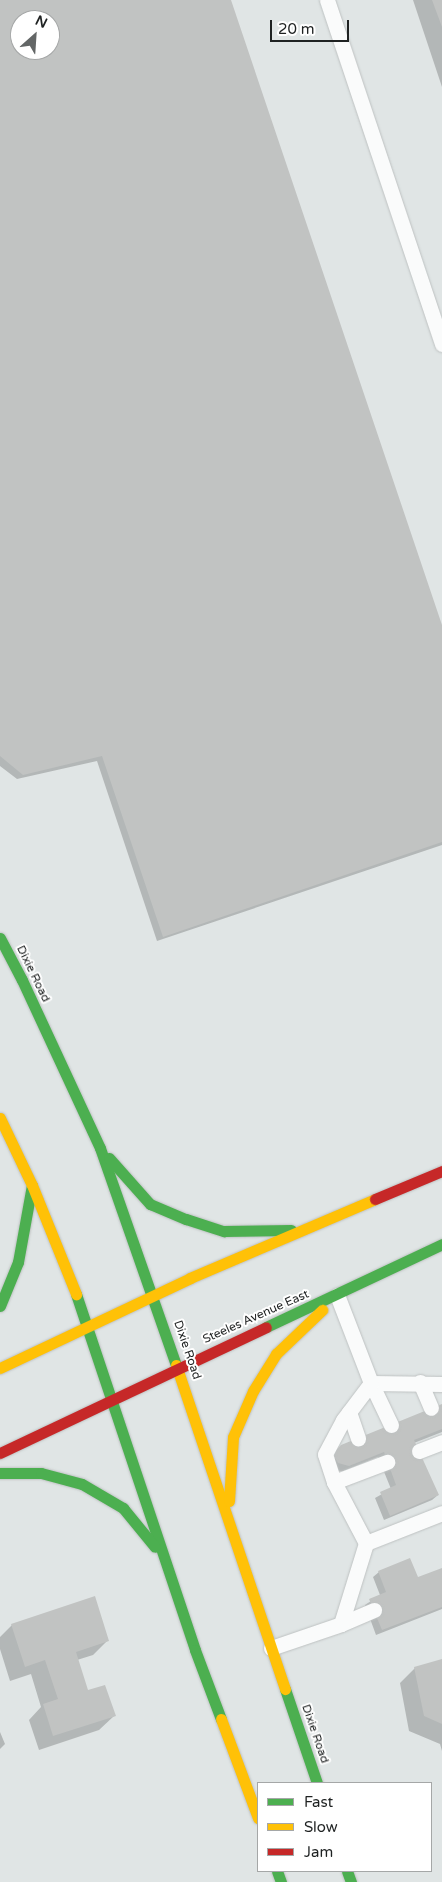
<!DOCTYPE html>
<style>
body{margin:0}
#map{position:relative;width:442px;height:1882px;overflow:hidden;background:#e0e5e5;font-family:"Varela Round",sans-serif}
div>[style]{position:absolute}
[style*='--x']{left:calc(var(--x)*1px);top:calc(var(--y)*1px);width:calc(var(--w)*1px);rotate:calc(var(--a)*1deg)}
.shadow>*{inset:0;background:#0003}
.building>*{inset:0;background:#c1c3c2}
.roads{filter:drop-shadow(0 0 1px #bec2c2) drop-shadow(0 0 1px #bec2c2)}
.lane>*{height:15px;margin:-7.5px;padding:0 7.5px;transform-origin:7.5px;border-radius:7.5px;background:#fafbfb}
.fast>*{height:11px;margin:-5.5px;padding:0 5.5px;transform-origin:5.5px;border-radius:5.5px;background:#4caf50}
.slow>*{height:11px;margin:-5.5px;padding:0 5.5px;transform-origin:5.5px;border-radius:5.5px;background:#ffc107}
.jam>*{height:11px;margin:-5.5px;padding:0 5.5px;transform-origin:5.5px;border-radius:5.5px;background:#c62828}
span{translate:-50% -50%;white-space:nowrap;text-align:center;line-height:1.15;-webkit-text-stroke:4px #fff;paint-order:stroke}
.street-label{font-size:12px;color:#1f2222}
.legend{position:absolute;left:257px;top:1782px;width:175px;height:90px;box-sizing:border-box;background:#fff;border:1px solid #a5a7a7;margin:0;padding:6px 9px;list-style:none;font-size:15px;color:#1f2222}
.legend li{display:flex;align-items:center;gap:10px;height:25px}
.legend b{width:25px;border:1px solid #a5a7a7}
.north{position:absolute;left:10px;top:10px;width:50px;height:50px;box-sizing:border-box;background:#fff;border:1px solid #a5a7a7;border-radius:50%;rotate:26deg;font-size:14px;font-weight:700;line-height:20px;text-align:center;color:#1f2222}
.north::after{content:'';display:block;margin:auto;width:18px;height:22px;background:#636666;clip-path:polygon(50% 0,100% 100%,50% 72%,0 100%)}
.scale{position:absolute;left:270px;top:20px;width:79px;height:22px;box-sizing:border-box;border:2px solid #1f2222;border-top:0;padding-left:6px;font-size:15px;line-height:18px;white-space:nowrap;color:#1f2222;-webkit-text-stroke:4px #fff;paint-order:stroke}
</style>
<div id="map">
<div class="shadow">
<i style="clip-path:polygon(evenodd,0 0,229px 0,442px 629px,442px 845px,157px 941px,97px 761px,17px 779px,0 766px,0 0,20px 20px,50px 20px,50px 50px,20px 50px,20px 20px)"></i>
<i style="clip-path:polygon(413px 0,442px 0,442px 87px)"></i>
<i style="clip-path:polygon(442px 1406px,442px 1432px,414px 1443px,438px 1495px,432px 1500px,384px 1520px,375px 1498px,391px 1489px,378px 1457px,343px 1471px,336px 1471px,331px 1462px,334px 1463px,337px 1450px)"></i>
<i style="clip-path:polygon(442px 1569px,442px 1609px,376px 1635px,365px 1605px,380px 1595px,373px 1577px,379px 1572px,418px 1579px)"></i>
<i style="clip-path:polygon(12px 1625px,108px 1640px,93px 1655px,77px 1660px,87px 1691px,114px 1716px,99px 1730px,39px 1750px,29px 1720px,41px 1707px,31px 1674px,10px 1681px,0 1649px,0 1637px)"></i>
<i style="clip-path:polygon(442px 1660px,442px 1751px,440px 1744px,409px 1731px,400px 1683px,415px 1668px)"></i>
<i style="clip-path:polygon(0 1732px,5px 1744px,0 1749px)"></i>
</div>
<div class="building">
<i style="clip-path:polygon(evenodd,0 0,231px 0,442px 625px,442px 842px,163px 937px,102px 756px,23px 775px,0 756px,0 0,20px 20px,50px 20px,50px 50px,20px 50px,20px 20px)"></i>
<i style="clip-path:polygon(432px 0,442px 0,442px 27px)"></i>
<i style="clip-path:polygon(442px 1404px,442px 1429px,414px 1440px,439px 1495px,390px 1516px,380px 1492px,396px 1485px,384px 1452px,349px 1466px,338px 1463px,334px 1456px,336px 1450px,341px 1445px)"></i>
<i style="clip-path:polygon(410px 1558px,418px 1577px,442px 1568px,442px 1607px,382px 1630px,369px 1599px,386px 1592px,378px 1571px)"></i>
<i style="clip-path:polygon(95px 1596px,109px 1641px,76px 1652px,88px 1690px,105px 1685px,116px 1716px,53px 1736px,43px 1704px,58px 1699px,45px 1660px,25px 1667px,11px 1624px)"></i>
<i style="clip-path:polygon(442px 1659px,442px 1724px,424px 1716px,414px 1667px)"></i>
</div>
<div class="roads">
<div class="lane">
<i style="--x:327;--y:0;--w:363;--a:71.5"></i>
<i style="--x:420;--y:1382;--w:28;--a:67"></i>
<i style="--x:349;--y:1412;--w:28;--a:71"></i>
<i style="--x:391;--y:1425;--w:47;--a:-115.5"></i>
<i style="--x:371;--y:1383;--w:71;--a:0.8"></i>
<i style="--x:419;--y:1451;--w:25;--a:-21"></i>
<i style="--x:334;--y:1482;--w:57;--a:-20.7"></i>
<i style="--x:366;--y:1543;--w:82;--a:-21.5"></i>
<i style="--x:341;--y:1624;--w:36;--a:-23"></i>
<i style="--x:271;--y:1648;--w:74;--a:-18.9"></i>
<i style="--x:341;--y:1624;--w:85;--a:-72.8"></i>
<i style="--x:366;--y:1543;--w:69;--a:-117.7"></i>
<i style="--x:334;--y:1482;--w:29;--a:-108"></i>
<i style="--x:325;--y:1454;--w:38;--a:-62"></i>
<i style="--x:343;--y:1420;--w:46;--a:-52.9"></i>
<i style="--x:371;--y:1383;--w:94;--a:-111.1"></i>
</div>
<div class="fast">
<i style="--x:0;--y:938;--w:47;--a:62.4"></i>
<i style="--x:22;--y:980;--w:185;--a:65.1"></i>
<i style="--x:100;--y:1148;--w:230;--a:70.7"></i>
<i style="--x:109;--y:1158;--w:62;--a:48.3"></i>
<i style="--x:150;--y:1204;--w:39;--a:23"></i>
<i style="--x:186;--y:1219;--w:40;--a:18"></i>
<i style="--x:224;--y:1231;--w:67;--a:-0.9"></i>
<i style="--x:76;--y:1294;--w:375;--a:71.5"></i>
<i style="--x:195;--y:1650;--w:74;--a:69.4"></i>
<i style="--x:0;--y:1306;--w:48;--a:-67.8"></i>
<i style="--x:18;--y:1262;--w:78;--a:-79.7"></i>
<i style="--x:266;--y:1327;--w:195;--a:-25.2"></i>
<i style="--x:0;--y:1473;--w:41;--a:0"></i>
<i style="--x:41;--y:1473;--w:42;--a:15"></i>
<i style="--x:82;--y:1484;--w:48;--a:30.3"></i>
<i style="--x:123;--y:1508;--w:50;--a:50.6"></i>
<i style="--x:285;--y:1689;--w:99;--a:71.2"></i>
<i style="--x:277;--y:1871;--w:12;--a:70"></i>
<i style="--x:347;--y:1871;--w:12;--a:70"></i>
</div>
<div class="slow">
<i style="--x:0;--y:1118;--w:74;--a:64.5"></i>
<i style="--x:32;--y:1185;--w:118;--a:68"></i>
<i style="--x:176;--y:1365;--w:342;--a:71.4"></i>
<i style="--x:0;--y:1368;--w:210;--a:-25.3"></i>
<i style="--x:190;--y:1278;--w:201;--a:-23.1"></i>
<i style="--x:229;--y:1501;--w:64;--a:-86.4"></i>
<i style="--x:233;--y:1437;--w:50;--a:-66.5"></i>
<i style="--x:253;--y:1391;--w:44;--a:-58.1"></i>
<i style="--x:276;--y:1354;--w:64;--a:-43.7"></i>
<i style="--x:221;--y:1719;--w:106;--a:69.5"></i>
</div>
<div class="jam">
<i style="--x:375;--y:1199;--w:73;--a:-22.7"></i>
<i style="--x:0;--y:1453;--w:294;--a:-25.3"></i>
</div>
</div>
<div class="street-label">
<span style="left:33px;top:974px;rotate:64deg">Dixie Road</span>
<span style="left:256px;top:1317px;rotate:-24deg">Steeles Avenue East</span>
<span style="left:187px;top:1350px;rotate:71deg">Dixie Road</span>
<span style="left:315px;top:1734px;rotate:71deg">Dixie Road</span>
</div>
<ul class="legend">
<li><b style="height:6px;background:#4caf50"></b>Fast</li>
<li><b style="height:6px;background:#ffc107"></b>Slow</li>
<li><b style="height:6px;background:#c62828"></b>Jam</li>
</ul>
<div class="north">N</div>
<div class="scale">20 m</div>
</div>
